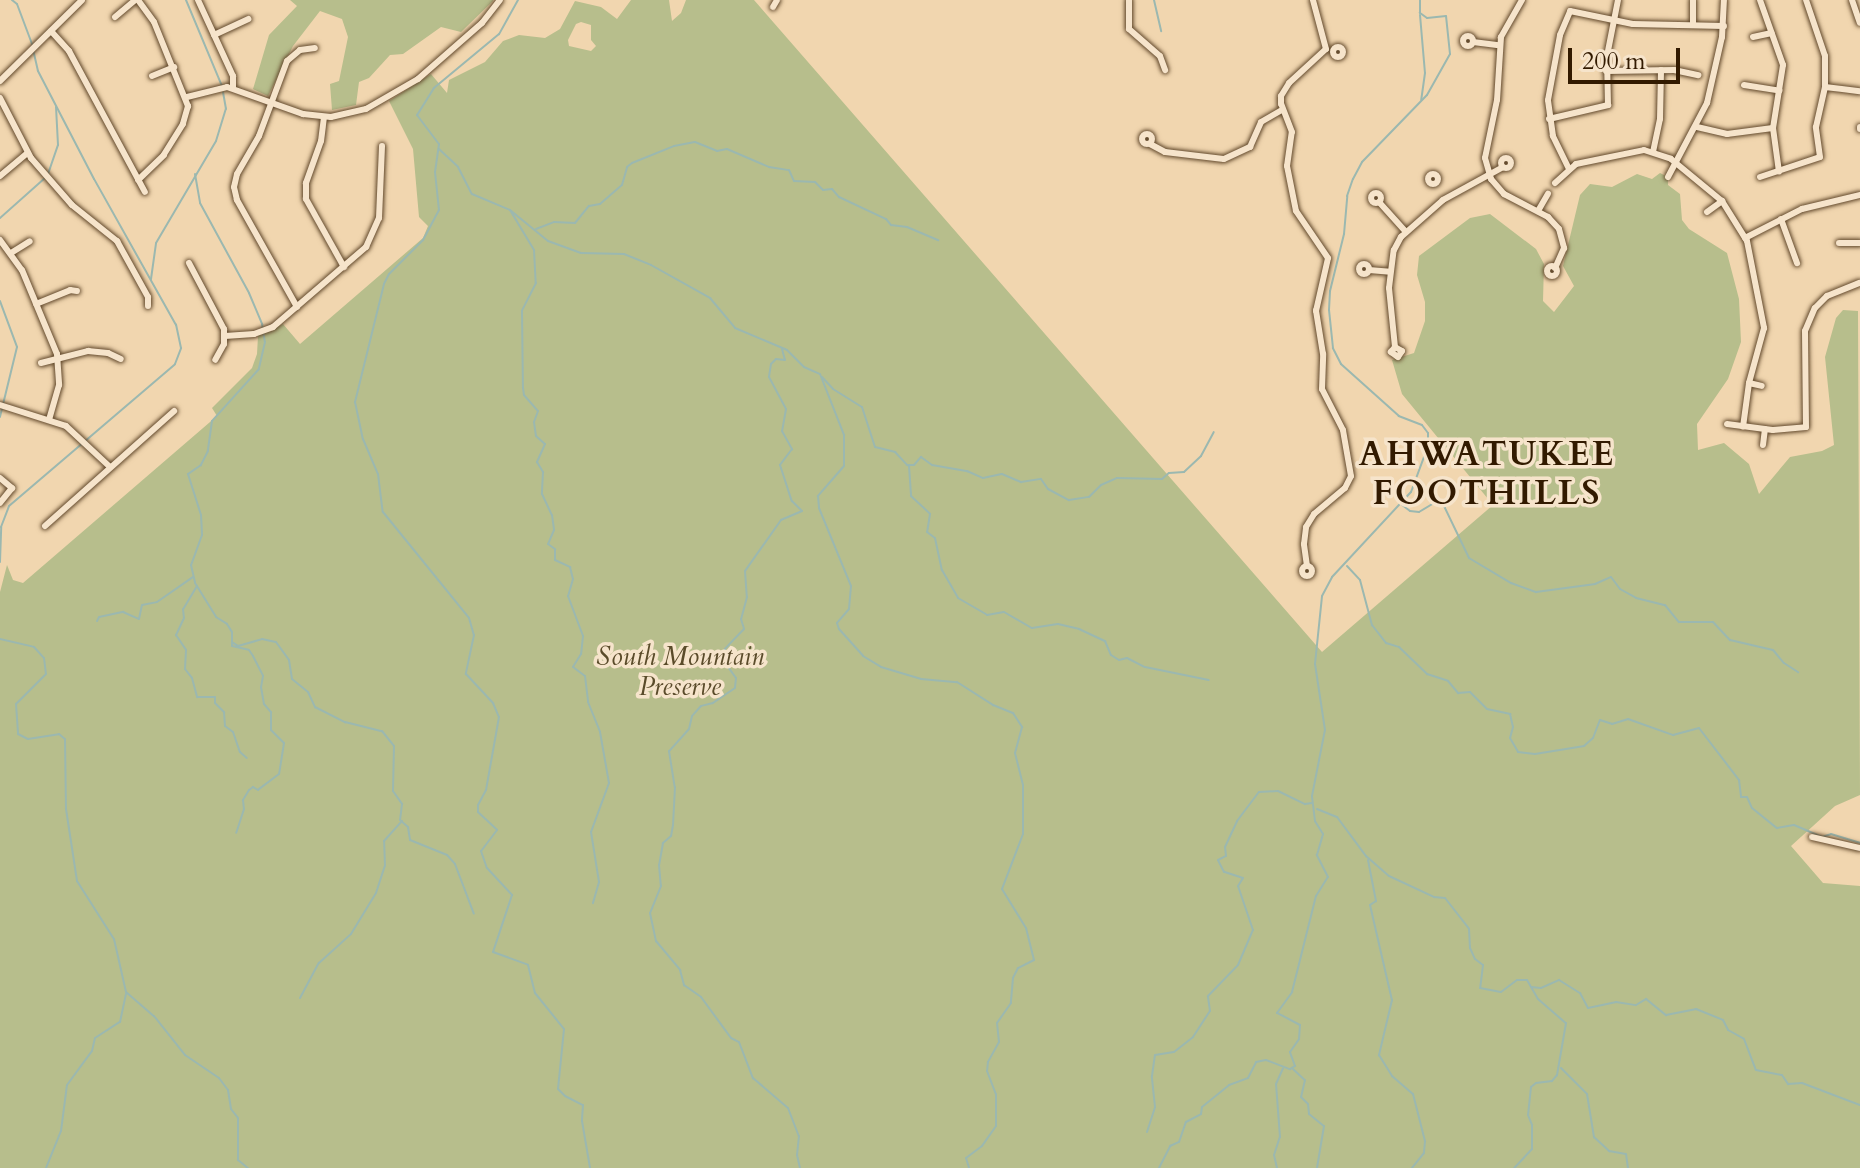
<!DOCTYPE html>
<style>
body{margin:0}
#map{position:relative;width:1860px;height:1168px;overflow:hidden;background:#f1d6af;font-family:Cardo,serif}
div>[style]{position:absolute}
[style*='--x']{left:calc(var(--x)*1px);top:calc(var(--y)*1px);width:calc(var(--w)*1px);rotate:calc(var(--a)*1deg)}
.green>*{inset:0;background:#b7be8c}
.stream>*{height:2px;margin:-1px;padding:0 1px;transform-origin:1px;border-radius:1px;background:#9bb8b0}
.roads{filter:drop-shadow(0 0 2px #62492c) drop-shadow(0 0 2px #62492c)}
.minor>*{height:6px;margin:-3px;padding:0 3px;transform-origin:3px;border-radius:3px;background:#f6e4cb}
.minor>.ring{margin:-3px;padding:0;box-sizing:content-box;background:none;border:6px solid #f6e4cb;border-radius:50%}
span{translate:-50% -50%;white-space:nowrap;text-align:center;line-height:1.15;-webkit-text-stroke:7px #f6e4cb;paint-order:stroke}
.park-label{font-size:26px;color:#5a4b2a;font-style:italic}
.district-label{font-size:34px;color:#321a00;font-weight:700;letter-spacing:2px}
.scale{position:absolute;left:1568px;top:48px;width:112px;height:36px;box-sizing:border-box;border:4px solid #321a00;border-top:0;padding-left:10px;font-size:24px;line-height:28px;white-space:nowrap;color:#321a00;-webkit-text-stroke:6px #f6e4cb;paint-order:stroke}
</style>
<div id="map">
<div class="green">
<i style="clip-path:polygon(290px 0,493px 0,493px 1px,461px 32px,441px 27px,403px 54px,390px 55px,369px 78px,359px 82px,356px 105px,332px 110px,330px 84px,339px 81px,348px 37px,342px 19px,320px 11px,293px 46px,268px 96px,253px 89px,269px 35px,297px 6px)"></i>
<i style="clip-path:polygon(evenodd,631px 0,669px 0,672px 21px,681px 13px,686px 0,754px 0,1322px 652px,1493px 505px,1402px 394px,1392px 360px,1414px 353px,1425px 321px,1425px 302px,1417px 275px,1419px 256px,1470px 218px,1490px 214px,1536px 249px,1544px 264px,1543px 301px,1554px 312px,1574px 286px,1563px 266px,1580px 195px,1590px 184px,1612px 187px,1637px 174px,1652px 179px,1660px 173px,1668px 177px,1668px 185px,1680px 194px,1682px 220px,1689px 229px,1727px 253px,1739px 299px,1741px 342px,1728px 379px,1697px 424px,1698px 450px,1724px 443px,1749px 464px,1759px 494px,1790px 457px,1822px 451px,1834px 445px,1825px 357px,1836px 318px,1843px 310px,1858px 311px,1860px 795px,1835px 806px,1791px 846px,1823px 883px,1860px 886px,1860px 1168px,0 1168px,0 592px,7px 565px,13px 580px,23px 583px,217px 416px,212px 408px,252px 368px,257px 354px,258px 336px,283px 324px,300px 344px,423px 238px,428px 226px,419px 217px,413px 149px,389px 101px,431px 74px,447px 93px,449px 80px,485px 62px,503px 41px,519px 35px,545px 38px,560px 29px,575px 1px,601px 7px,617px 19px,631px 0,581px 22px,591px 25px,591px 40px,596px 46px,591px 51px,569px 46px,568px 40px,576px 24px,581px 22px)"></i>
</div>
<div class="stream">
<i style="--x:12;--y:0;--w:6;--a:39"></i>
<i style="--x:17;--y:4;--w:43;--a:69.4"></i>
<i style="--x:186;--y:0;--w:93;--a:67.3"></i>
<i style="--x:518;--y:0;--w:39;--a:119"></i>
<i style="--x:499;--y:34;--w:85;--a:140.3"></i>
<i style="--x:434;--y:88;--w:32;--a:122"></i>
<i style="--x:417;--y:115;--w:36;--a:53"></i>
<i style="--x:439;--y:144;--w:28;--a:98"></i>
<i style="--x:435;--y:172;--w:38;--a:84"></i>
<i style="--x:439;--y:210;--w:34;--a:118"></i>
<i style="--x:423;--y:240;--w:48;--a:135"></i>
<i style="--x:389;--y:274;--w:11;--a:117"></i>
<i style="--x:384;--y:284;--w:122;--a:103.8"></i>
<i style="--x:355;--y:402;--w:38;--a:78"></i>
<i style="--x:363;--y:439;--w:38;--a:67"></i>
<i style="--x:378;--y:474;--w:38;--a:83"></i>
<i style="--x:383;--y:512;--w:136;--a:50.9"></i>
<i style="--x:469;--y:618;--w:18;--a:74"></i>
<i style="--x:474;--y:635;--w:40;--a:102"></i>
<i style="--x:466;--y:674;--w:40;--a:47"></i>
<i style="--x:493;--y:703;--w:15;--a:67"></i>
<i style="--x:499;--y:717;--w:74;--a:100.1"></i>
<i style="--x:486;--y:790;--w:17;--a:118"></i>
<i style="--x:478;--y:805;--w:7;--a:90"></i>
<i style="--x:478;--y:812;--w:26;--a:43"></i>
<i style="--x:497;--y:830;--w:26;--a:127"></i>
<i style="--x:481;--y:851;--w:18;--a:71"></i>
<i style="--x:487;--y:868;--w:37;--a:47"></i>
<i style="--x:512;--y:895;--w:60;--a:108.4"></i>
<i style="--x:493;--y:952;--w:37;--a:20"></i>
<i style="--x:528;--y:965;--w:29;--a:76"></i>
<i style="--x:535;--y:993;--w:46;--a:51.1"></i>
<i style="--x:564;--y:1029;--w:60;--a:95.7"></i>
<i style="--x:558;--y:1089;--w:10;--a:45"></i>
<i style="--x:565;--y:1096;--w:20;--a:27"></i>
<i style="--x:583;--y:1105;--w:16;--a:94"></i>
<i style="--x:582;--y:1121;--w:48;--a:80.3"></i>
<i style="--x:1154;--y:0;--w:32;--a:77"></i>
<i style="--x:1420;--y:15;--w:58;--a:85.1"></i>
<i style="--x:1425;--y:73;--w:27;--a:98"></i>
<i style="--x:439;--y:149;--w:26;--a:43"></i>
<i style="--x:458;--y:167;--w:30;--a:63"></i>
<i style="--x:472;--y:194;--w:41;--a:22.8"></i>
<i style="--x:510;--y:210;--w:47;--a:59"></i>
<i style="--x:534;--y:250;--w:33;--a:87"></i>
<i style="--x:536;--y:283;--w:31;--a:117"></i>
<i style="--x:522;--y:311;--w:77;--a:89.3"></i>
<i style="--x:523;--y:388;--w:7;--a:82"></i>
<i style="--x:524;--y:395;--w:21;--a:49"></i>
<i style="--x:538;--y:411;--w:12;--a:110"></i>
<i style="--x:534;--y:422;--w:14;--a:82"></i>
<i style="--x:536;--y:436;--w:12;--a:42"></i>
<i style="--x:545;--y:444;--w:20;--a:114"></i>
<i style="--x:537;--y:462;--w:12;--a:59"></i>
<i style="--x:543;--y:472;--w:22;--a:93"></i>
<i style="--x:542;--y:494;--w:23;--a:65"></i>
<i style="--x:552;--y:515;--w:15;--a:82"></i>
<i style="--x:554;--y:530;--w:15;--a:113"></i>
<i style="--x:548;--y:544;--w:9;--a:36"></i>
<i style="--x:555;--y:549;--w:11;--a:90"></i>
<i style="--x:555;--y:560;--w:17;--a:25"></i>
<i style="--x:570;--y:567;--w:12;--a:76"></i>
<i style="--x:573;--y:579;--w:18;--a:106"></i>
<i style="--x:568;--y:596;--w:43;--a:69.4"></i>
<i style="--x:583;--y:636;--w:18;--a:96"></i>
<i style="--x:581;--y:654;--w:15;--a:122"></i>
<i style="--x:573;--y:667;--w:15;--a:37"></i>
<i style="--x:585;--y:676;--w:26;--a:83"></i>
<i style="--x:588;--y:702;--w:32;--a:68"></i>
<i style="--x:600;--y:732;--w:52;--a:80"></i>
<i style="--x:609;--y:783;--w:52;--a:110.2"></i>
<i style="--x:591;--y:832;--w:51;--a:80.9"></i>
<i style="--x:599;--y:882;--w:22;--a:106"></i>
<i style="--x:48;--y:174;--w:31;--a:-71"></i>
<i style="--x:58;--y:145;--w:38;--a:-93"></i>
<i style="--x:195;--y:174;--w:29;--a:80"></i>
<i style="--x:200;--y:203;--w:102;--a:61.4"></i>
<i style="--x:249;--y:293;--w:34;--a:67"></i>
<i style="--x:262;--y:324;--w:18;--a:81"></i>
<i style="--x:265;--y:342;--w:28;--a:103"></i>
<i style="--x:259;--y:369;--w:70;--a:132.1"></i>
<i style="--x:212;--y:421;--w:30;--a:98"></i>
<i style="--x:208;--y:451;--w:16;--a:117"></i>
<i style="--x:201;--y:465;--w:16;--a:145"></i>
<i style="--x:188;--y:474;--w:43;--a:72.4"></i>
<i style="--x:201;--y:515;--w:20;--a:87"></i>
<i style="--x:202;--y:535;--w:32;--a:110"></i>
<i style="--x:191;--y:565;--w:18;--a:77"></i>
<i style="--x:195;--y:583;--w:40;--a:58"></i>
<i style="--x:216;--y:617;--w:13;--a:32"></i>
<i style="--x:227;--y:624;--w:9;--a:58"></i>
<i style="--x:232;--y:632;--w:10;--a:90"></i>
<i style="--x:232;--y:642;--w:7;--a:34"></i>
<i style="--x:238;--y:646;--w:25;--a:-16"></i>
<i style="--x:262;--y:639;--w:14;--a:12"></i>
<i style="--x:276;--y:642;--w:22;--a:54"></i>
<i style="--x:289;--y:660;--w:19;--a:81"></i>
<i style="--x:292;--y:679;--w:21;--a:39"></i>
<i style="--x:308;--y:692;--w:17;--a:65"></i>
<i style="--x:315;--y:707;--w:34;--a:27"></i>
<i style="--x:345;--y:722;--w:38;--a:14"></i>
<i style="--x:382;--y:731;--w:19;--a:51"></i>
<i style="--x:394;--y:746;--w:45;--a:91.3"></i>
<i style="--x:393;--y:791;--w:16;--a:55"></i>
<i style="--x:402;--y:804;--w:16;--a:97"></i>
<i style="--x:400;--y:820;--w:11;--a:41"></i>
<i style="--x:408;--y:827;--w:13;--a:81"></i>
<i style="--x:410;--y:840;--w:40;--a:22"></i>
<i style="--x:447;--y:855;--w:12;--a:48"></i>
<i style="--x:455;--y:864;--w:53;--a:69.2"></i>
<i style="--x:510;--y:210;--w:49;--a:39.2"></i>
<i style="--x:548;--y:241;--w:35;--a:20"></i>
<i style="--x:581;--y:253;--w:43;--a:1.3"></i>
<i style="--x:624;--y:254;--w:29;--a:22"></i>
<i style="--x:651;--y:265;--w:68;--a:29.2"></i>
<i style="--x:710;--y:298;--w:39;--a:50"></i>
<i style="--x:735;--y:328;--w:56;--a:22.9"></i>
<i style="--x:787;--y:350;--w:24;--a:45"></i>
<i style="--x:804;--y:367;--w:17;--a:24"></i>
<i style="--x:820;--y:374;--w:66;--a:68.5"></i>
<i style="--x:844;--y:435;--w:31;--a:90"></i>
<i style="--x:844;--y:466;--w:40;--a:131"></i>
<i style="--x:818;--y:496;--w:12;--a:85"></i>
<i style="--x:819;--y:508;--w:84;--a:67.7"></i>
<i style="--x:851;--y:586;--w:23;--a:95"></i>
<i style="--x:849;--y:609;--w:18;--a:131"></i>
<i style="--x:837;--y:623;--w:6;--a:72"></i>
<i style="--x:839;--y:629;--w:36;--a:48"></i>
<i style="--x:863;--y:656;--w:21;--a:31"></i>
<i style="--x:881;--y:667;--w:42;--a:16.7"></i>
<i style="--x:921;--y:679;--w:36;--a:5"></i>
<i style="--x:957;--y:682;--w:43;--a:32.6"></i>
<i style="--x:993;--y:705;--w:22;--a:22"></i>
<i style="--x:1013;--y:713;--w:17;--a:57"></i>
<i style="--x:1022;--y:727;--w:27;--a:105"></i>
<i style="--x:1015;--y:753;--w:33;--a:76"></i>
<i style="--x:1023;--y:785;--w:49;--a:90"></i>
<i style="--x:1023;--y:834;--w:59;--a:110.9"></i>
<i style="--x:1002;--y:889;--w:46;--a:58.4"></i>
<i style="--x:1026;--y:928;--w:33;--a:76"></i>
<i style="--x:1034;--y:960;--w:18;--a:153"></i>
<i style="--x:1018;--y:968;--w:11;--a:117"></i>
<i style="--x:1013;--y:978;--w:25;--a:95"></i>
<i style="--x:1011;--y:1003;--w:24;--a:125"></i>
<i style="--x:997;--y:1023;--w:19;--a:84"></i>
<i style="--x:999;--y:1042;--w:23;--a:119"></i>
<i style="--x:988;--y:1062;--w:9;--a:96"></i>
<i style="--x:987;--y:1071;--w:25;--a:69"></i>
<i style="--x:996;--y:1094;--w:32;--a:90"></i>
<i style="--x:996;--y:1126;--w:24;--a:125"></i>
<i style="--x:982;--y:1146;--w:20;--a:143"></i>
<i style="--x:966;--y:1158;--w:10;--a:73"></i>
<i style="--x:0;--y:218;--w:59;--a:-41.6"></i>
<i style="--x:536;--y:229;--w:19;--a:-21"></i>
<i style="--x:554;--y:222;--w:21;--a:3"></i>
<i style="--x:575;--y:223;--w:22;--a:-51"></i>
<i style="--x:589;--y:206;--w:11;--a:-10"></i>
<i style="--x:600;--y:204;--w:29;--a:-41"></i>
<i style="--x:622;--y:185;--w:19;--a:-74"></i>
<i style="--x:627;--y:167;--w:6;--a:-39"></i>
<i style="--x:632;--y:163;--w:45;--a:-22"></i>
<i style="--x:674;--y:146;--w:21;--a:-11"></i>
<i style="--x:695;--y:142;--w:24;--a:22"></i>
<i style="--x:717;--y:151;--w:10;--a:-11"></i>
<i style="--x:727;--y:149;--w:46;--a:23.2"></i>
<i style="--x:769;--y:167;--w:20;--a:9"></i>
<i style="--x:789;--y:170;--w:12;--a:66"></i>
<i style="--x:794;--y:181;--w:21;--a:3"></i>
<i style="--x:815;--y:182;--w:11;--a:45"></i>
<i style="--x:823;--y:190;--w:9;--a:-6"></i>
<i style="--x:832;--y:189;--w:11;--a:49"></i>
<i style="--x:839;--y:197;--w:52;--a:25.1"></i>
<i style="--x:886;--y:219;--w:8;--a:50"></i>
<i style="--x:891;--y:225;--w:16;--a:7"></i>
<i style="--x:907;--y:227;--w:34;--a:23"></i>
<i style="--x:151;--y:279;--w:36;--a:-82"></i>
<i style="--x:156;--y:243;--w:118;--a:-59.5"></i>
<i style="--x:216;--y:141;--w:34;--a:-73"></i>
<i style="--x:226;--y:109;--w:17;--a:-100"></i>
<i style="--x:0;--y:301;--w:49;--a:69.7"></i>
<i style="--x:17;--y:347;--w:72;--a:103.7"></i>
<i style="--x:782;--y:349;--w:11;--a:75"></i>
<i style="--x:785;--y:360;--w:9;--a:-174"></i>
<i style="--x:776;--y:359;--w:7;--a:135"></i>
<i style="--x:771;--y:364;--w:13;--a:99"></i>
<i style="--x:769;--y:377;--w:36;--a:62"></i>
<i style="--x:786;--y:409;--w:22;--a:100"></i>
<i style="--x:782;--y:431;--w:21;--a:61"></i>
<i style="--x:792;--y:449;--w:20;--a:127"></i>
<i style="--x:780;--y:465;--w:38;--a:72"></i>
<i style="--x:792;--y:501;--w:14;--a:45"></i>
<i style="--x:802;--y:511;--w:23;--a:157"></i>
<i style="--x:781;--y:520;--w:62;--a:125.2"></i>
<i style="--x:745;--y:571;--w:26;--a:86"></i>
<i style="--x:747;--y:597;--w:23;--a:105"></i>
<i style="--x:741;--y:619;--w:10;--a:73"></i>
<i style="--x:744;--y:629;--w:28;--a:134"></i>
<i style="--x:725;--y:649;--w:11;--a:100"></i>
<i style="--x:723;--y:660;--w:22;--a:54"></i>
<i style="--x:736;--y:678;--w:10;--a:96"></i>
<i style="--x:735;--y:688;--w:27;--a:146"></i>
<i style="--x:713;--y:703;--w:12;--a:166"></i>
<i style="--x:701;--y:706;--w:13;--a:132"></i>
<i style="--x:692;--y:716;--w:13;--a:103"></i>
<i style="--x:689;--y:729;--w:30;--a:132"></i>
<i style="--x:669;--y:751;--w:36;--a:81"></i>
<i style="--x:675;--y:787;--w:38;--a:93"></i>
<i style="--x:673;--y:825;--w:11;--a:100"></i>
<i style="--x:671;--y:836;--w:11;--a:139"></i>
<i style="--x:663;--y:843;--w:22;--a:100"></i>
<i style="--x:659;--y:865;--w:21;--a:85"></i>
<i style="--x:661;--y:886;--w:29;--a:112"></i>
<i style="--x:650;--y:913;--w:29;--a:78"></i>
<i style="--x:656;--y:941;--w:38;--a:50"></i>
<i style="--x:680;--y:970;--w:16;--a:75"></i>
<i style="--x:684;--y:985;--w:21;--a:35"></i>
<i style="--x:701;--y:997;--w:51;--a:53.8"></i>
<i style="--x:731;--y:1038;--w:9;--a:27"></i>
<i style="--x:739;--y:1042;--w:39;--a:69"></i>
<i style="--x:753;--y:1078;--w:46;--a:40.6"></i>
<i style="--x:788;--y:1108;--w:30;--a:69"></i>
<i style="--x:799;--y:1136;--w:19;--a:96"></i>
<i style="--x:797;--y:1155;--w:13;--a:77"></i>
<i style="--x:822;--y:377;--w:16;--a:47"></i>
<i style="--x:833;--y:389;--w:34;--a:32"></i>
<i style="--x:862;--y:407;--w:42;--a:72"></i>
<i style="--x:875;--y:447;--w:21;--a:14"></i>
<i style="--x:895;--y:452;--w:18;--a:47"></i>
<i style="--x:907;--y:465;--w:7;--a:0"></i>
<i style="--x:914;--y:465;--w:11;--a:-49"></i>
<i style="--x:921;--y:457;--w:14;--a:36"></i>
<i style="--x:932;--y:465;--w:36;--a:10"></i>
<i style="--x:967;--y:471;--w:17;--a:24"></i>
<i style="--x:983;--y:478;--w:19;--a:-12"></i>
<i style="--x:1002;--y:474;--w:21;--a:23"></i>
<i style="--x:1021;--y:482;--w:20;--a:-9"></i>
<i style="--x:1041;--y:479;--w:12;--a:55"></i>
<i style="--x:1048;--y:489;--w:24;--a:28"></i>
<i style="--x:1069;--y:500;--w:20;--a:-9"></i>
<i style="--x:1089;--y:497;--w:17;--a:-45"></i>
<i style="--x:1101;--y:485;--w:17;--a:-24"></i>
<i style="--x:1117;--y:478;--w:45;--a:1.3"></i>
<i style="--x:1162;--y:479;--w:9;--a:-41"></i>
<i style="--x:1169;--y:473;--w:15;--a:-4"></i>
<i style="--x:1184;--y:472;--w:23;--a:-43"></i>
<i style="--x:1201;--y:456;--w:27;--a:-62"></i>
<i style="--x:909;--y:466;--w:30;--a:86"></i>
<i style="--x:911;--y:496;--w:26;--a:43"></i>
<i style="--x:930;--y:514;--w:18;--a:99"></i>
<i style="--x:927;--y:532;--w:10;--a:37"></i>
<i style="--x:935;--y:538;--w:33;--a:78"></i>
<i style="--x:942;--y:570;--w:32;--a:60"></i>
<i style="--x:958;--y:598;--w:34;--a:30"></i>
<i style="--x:987;--y:615;--w:17;--a:-10"></i>
<i style="--x:1004;--y:612;--w:32;--a:30"></i>
<i style="--x:1032;--y:628;--w:26;--a:-9"></i>
<i style="--x:1058;--y:624;--w:22;--a:13"></i>
<i style="--x:1079;--y:629;--w:29;--a:25"></i>
<i style="--x:1105;--y:641;--w:15;--a:67"></i>
<i style="--x:1111;--y:655;--w:9;--a:32"></i>
<i style="--x:1119;--y:660;--w:8;--a:-14"></i>
<i style="--x:1127;--y:658;--w:20;--a:27"></i>
<i style="--x:1145;--y:667;--w:65;--a:11.5"></i>
<i style="--x:1401;--y:504;--w:11;--a:38"></i>
<i style="--x:1410;--y:511;--w:9;--a:6"></i>
<i style="--x:1419;--y:512;--w:17;--a:-31"></i>
<i style="--x:1434;--y:503;--w:10;--a:17"></i>
<i style="--x:1444;--y:506;--w:58;--a:64.3"></i>
<i style="--x:1469;--y:558;--w:49;--a:30.8"></i>
<i style="--x:1511;--y:583;--w:27;--a:20"></i>
<i style="--x:1536;--y:592;--w:60;--a:-7.7"></i>
<i style="--x:1595;--y:584;--w:17;--a:-24"></i>
<i style="--x:1611;--y:577;--w:15;--a:53"></i>
<i style="--x:1620;--y:589;--w:18;--a:29"></i>
<i style="--x:1636;--y:598;--w:30;--a:14"></i>
<i style="--x:1665;--y:605;--w:22;--a:51"></i>
<i style="--x:1679;--y:622;--w:34;--a:0"></i>
<i style="--x:1713;--y:622;--w:25;--a:47"></i>
<i style="--x:1730;--y:640;--w:44;--a:13.1"></i>
<i style="--x:1773;--y:650;--w:17;--a:50"></i>
<i style="--x:1784;--y:663;--w:17;--a:33"></i>
<i style="--x:0;--y:562;--w:35;--a:-88"></i>
<i style="--x:1;--y:527;--w:22;--a:-69"></i>
<i style="--x:9;--y:506;--w:218;--a:-40.5"></i>
<i style="--x:175;--y:364;--w:17;--a:-69"></i>
<i style="--x:181;--y:348;--w:24;--a:-102"></i>
<i style="--x:176;--y:325;--w:167;--a:-119.3"></i>
<i style="--x:94;--y:179;--w:122;--a:-117.4"></i>
<i style="--x:38;--y:71;--w:22;--a:-103"></i>
<i style="--x:1347;--y:566;--w:19;--a:47"></i>
<i style="--x:1360;--y:580;--w:47;--a:75.1"></i>
<i style="--x:1372;--y:625;--w:23;--a:52"></i>
<i style="--x:1386;--y:643;--w:14;--a:17"></i>
<i style="--x:1399;--y:647;--w:39;--a:44"></i>
<i style="--x:1427;--y:674;--w:22;--a:18"></i>
<i style="--x:1448;--y:681;--w:16;--a:50"></i>
<i style="--x:1458;--y:693;--w:12;--a:-5"></i>
<i style="--x:1470;--y:692;--w:24;--a:45"></i>
<i style="--x:1487;--y:709;--w:24;--a:12"></i>
<i style="--x:1510;--y:714;--w:13;--a:77"></i>
<i style="--x:1513;--y:727;--w:11;--a:105"></i>
<i style="--x:1510;--y:738;--w:16;--a:60"></i>
<i style="--x:1518;--y:752;--w:17;--a:7"></i>
<i style="--x:1535;--y:754;--w:50;--a:-9.3"></i>
<i style="--x:1584;--y:746;--w:12;--a:-42"></i>
<i style="--x:1593;--y:738;--w:19;--a:-69"></i>
<i style="--x:1600;--y:720;--w:13;--a:18"></i>
<i style="--x:1612;--y:724;--w:17;--a:-17"></i>
<i style="--x:1628;--y:719;--w:48;--a:19.6"></i>
<i style="--x:1673;--y:735;--w:27;--a:-15"></i>
<i style="--x:1699;--y:728;--w:66;--a:52.4"></i>
<i style="--x:1739;--y:780;--w:17;--a:83"></i>
<i style="--x:1741;--y:797;--w:6;--a:0"></i>
<i style="--x:1747;--y:797;--w:12;--a:66"></i>
<i style="--x:1752;--y:808;--w:32;--a:39"></i>
<i style="--x:1777;--y:828;--w:17;--a:-10"></i>
<i style="--x:1794;--y:825;--w:30;--a:23"></i>
<i style="--x:1822;--y:837;--w:9;--a:-18"></i>
<i style="--x:1831;--y:834;--w:30;--a:17"></i>
<i style="--x:197;--y:586;--w:27;--a:121"></i>
<i style="--x:183;--y:609;--w:9;--a:84"></i>
<i style="--x:184;--y:618;--w:19;--a:115"></i>
<i style="--x:176;--y:635;--w:18;--a:56"></i>
<i style="--x:186;--y:650;--w:19;--a:93"></i>
<i style="--x:185;--y:669;--w:11;--a:52"></i>
<i style="--x:192;--y:678;--w:20;--a:75"></i>
<i style="--x:197;--y:697;--w:18;--a:0"></i>
<i style="--x:215;--y:697;--w:6;--a:90"></i>
<i style="--x:215;--y:703;--w:13;--a:45"></i>
<i style="--x:224;--y:712;--w:14;--a:86"></i>
<i style="--x:225;--y:726;--w:10;--a:37"></i>
<i style="--x:233;--y:732;--w:21;--a:71"></i>
<i style="--x:240;--y:752;--w:9;--a:41"></i>
<i style="--x:97;--y:621;--w:4;--a:-63"></i>
<i style="--x:99;--y:617;--w:25;--a:-12"></i>
<i style="--x:123;--y:612;--w:17;--a:24"></i>
<i style="--x:139;--y:619;--w:14;--a:-78"></i>
<i style="--x:142;--y:605;--w:15;--a:-11"></i>
<i style="--x:157;--y:602;--w:44;--a:-34.8"></i>
<i style="--x:0;--y:639;--w:35;--a:13"></i>
<i style="--x:34;--y:647;--w:15;--a:48"></i>
<i style="--x:44;--y:658;--w:16;--a:83"></i>
<i style="--x:46;--y:674;--w:42;--a:135"></i>
<i style="--x:16;--y:704;--w:30;--a:86"></i>
<i style="--x:18;--y:734;--w:11;--a:27"></i>
<i style="--x:28;--y:739;--w:31;--a:-9"></i>
<i style="--x:59;--y:734;--w:8;--a:40"></i>
<i style="--x:65;--y:739;--w:70;--a:89.2"></i>
<i style="--x:66;--y:809;--w:73;--a:81.3"></i>
<i style="--x:77;--y:881;--w:69;--a:57.5"></i>
<i style="--x:114;--y:939;--w:54;--a:77.2"></i>
<i style="--x:126;--y:992;--w:37;--a:41"></i>
<i style="--x:154;--y:1016;--w:50;--a:51.5"></i>
<i style="--x:185;--y:1055;--w:41;--a:34.1"></i>
<i style="--x:219;--y:1078;--w:15;--a:53"></i>
<i style="--x:228;--y:1090;--w:19;--a:81"></i>
<i style="--x:231;--y:1109;--w:11;--a:52"></i>
<i style="--x:238;--y:1118;--w:42;--a:90"></i>
<i style="--x:238;--y:1160;--w:13;--a:39"></i>
<i style="--x:232;--y:642;--w:4;--a:90"></i>
<i style="--x:232;--y:646;--w:17;--a:13"></i>
<i style="--x:249;--y:650;--w:7;--a:56"></i>
<i style="--x:253;--y:656;--w:22;--a:63"></i>
<i style="--x:263;--y:676;--w:11;--a:100"></i>
<i style="--x:261;--y:687;--w:17;--a:80"></i>
<i style="--x:264;--y:704;--w:11;--a:49"></i>
<i style="--x:271;--y:712;--w:18;--a:90"></i>
<i style="--x:271;--y:730;--w:18;--a:45"></i>
<i style="--x:284;--y:743;--w:31;--a:99"></i>
<i style="--x:279;--y:774;--w:26;--a:143"></i>
<i style="--x:258;--y:790;--w:6;--a:-149"></i>
<i style="--x:253;--y:787;--w:5;--a:143"></i>
<i style="--x:249;--y:790;--w:12;--a:121"></i>
<i style="--x:243;--y:800;--w:9;--a:84"></i>
<i style="--x:244;--y:809;--w:25;--a:108"></i>
<i style="--x:1317;--y:809;--w:22;--a:22"></i>
<i style="--x:1337;--y:817;--w:49;--a:53.4"></i>
<i style="--x:1366;--y:856;--w:30;--a:41"></i>
<i style="--x:1389;--y:876;--w:50;--a:25"></i>
<i style="--x:1434;--y:897;--w:11;--a:5"></i>
<i style="--x:1445;--y:898;--w:39;--a:52"></i>
<i style="--x:1469;--y:929;--w:19;--a:87"></i>
<i style="--x:1470;--y:948;--w:12;--a:66"></i>
<i style="--x:1475;--y:959;--w:10;--a:37"></i>
<i style="--x:1483;--y:965;--w:23;--a:97"></i>
<i style="--x:1480;--y:988;--w:21;--a:11"></i>
<i style="--x:1501;--y:992;--w:20;--a:-37"></i>
<i style="--x:1517;--y:980;--w:10;--a:0"></i>
<i style="--x:1527;--y:980;--w:22;--a:60"></i>
<i style="--x:1538;--y:999;--w:37;--a:41"></i>
<i style="--x:1566;--y:1023;--w:53;--a:99.8"></i>
<i style="--x:1557;--y:1075;--w:8;--a:130"></i>
<i style="--x:1552;--y:1081;--w:16;--a:173"></i>
<i style="--x:1536;--y:1083;--w:6;--a:141"></i>
<i style="--x:1531;--y:1087;--w:28;--a:96"></i>
<i style="--x:1528;--y:1115;--w:11;--a:68"></i>
<i style="--x:1532;--y:1125;--w:24;--a:90"></i>
<i style="--x:1532;--y:1149;--w:26;--a:133"></i>
<i style="--x:1368;--y:860;--w:42;--a:79"></i>
<i style="--x:1376;--y:901;--w:7;--a:146"></i>
<i style="--x:1370;--y:905;--w:98;--a:77"></i>
<i style="--x:1392;--y:1000;--w:57;--a:103.3"></i>
<i style="--x:1379;--y:1055;--w:25;--a:58"></i>
<i style="--x:1392;--y:1076;--w:28;--a:41"></i>
<i style="--x:1413;--y:1094;--w:49;--a:75.7"></i>
<i style="--x:1425;--y:1141;--w:12;--a:95"></i>
<i style="--x:1424;--y:1153;--w:19;--a:129"></i>
<i style="--x:1531;--y:987;--w:10;--a:6"></i>
<i style="--x:1541;--y:988;--w:20;--a:-24"></i>
<i style="--x:1559;--y:980;--w:25;--a:32"></i>
<i style="--x:1580;--y:993;--w:17;--a:62"></i>
<i style="--x:1588;--y:1008;--w:29;--a:-12"></i>
<i style="--x:1616;--y:1002;--w:20;--a:9"></i>
<i style="--x:1636;--y:1005;--w:12;--a:-31"></i>
<i style="--x:1646;--y:999;--w:26;--a:39"></i>
<i style="--x:1666;--y:1015;--w:31;--a:-11"></i>
<i style="--x:1696;--y:1009;--w:29;--a:22"></i>
<i style="--x:1723;--y:1020;--w:11;--a:63"></i>
<i style="--x:1728;--y:1030;--w:18;--a:29"></i>
<i style="--x:1744;--y:1039;--w:33;--a:69"></i>
<i style="--x:1756;--y:1070;--w:26;--a:11"></i>
<i style="--x:1782;--y:1075;--w:11;--a:56"></i>
<i style="--x:1788;--y:1084;--w:14;--a:-4"></i>
<i style="--x:1802;--y:1083;--w:62;--a:20.8"></i>
<i style="--x:300;--y:998;--w:40;--a:-62"></i>
<i style="--x:319;--y:963;--w:43;--a:-42.2"></i>
<i style="--x:351;--y:934;--w:48;--a:-58.6"></i>
<i style="--x:376;--y:893;--w:28;--a:-72"></i>
<i style="--x:385;--y:866;--w:25;--a:-92"></i>
<i style="--x:384;--y:841;--w:27;--a:-48"></i>
<i style="--x:1561;--y:1068;--w:37;--a:45"></i>
<i style="--x:1587;--y:1094;--w:44;--a:80.8"></i>
<i style="--x:1594;--y:1137;--w:21;--a:43"></i>
<i style="--x:1609;--y:1151;--w:17;--a:10"></i>
<i style="--x:1626;--y:1154;--w:14;--a:82"></i>
<i style="--x:1293;--y:1069;--w:16;--a:43"></i>
<i style="--x:1305;--y:1080;--w:17;--a:103"></i>
<i style="--x:1301;--y:1097;--w:10;--a:45"></i>
<i style="--x:1308;--y:1104;--w:10;--a:84"></i>
<i style="--x:1309;--y:1114;--w:19;--a:39"></i>
<i style="--x:1324;--y:1126;--w:43;--a:99.5"></i>
<i style="--x:1147;--y:1132;--w:26;--a:-72"></i>
<i style="--x:1155;--y:1107;--w:31;--a:-96"></i>
<i style="--x:1152;--y:1076;--w:21;--a:-82"></i>
<i style="--x:1155;--y:1055;--w:19;--a:-9"></i>
<i style="--x:1174;--y:1052;--w:24;--a:-38"></i>
<i style="--x:1193;--y:1037;--w:31;--a:-57"></i>
<i style="--x:1210;--y:1011;--w:15;--a:-98"></i>
<i style="--x:1208;--y:996;--w:43;--a:-45.9"></i>
<i style="--x:1238;--y:965;--w:38;--a:-67"></i>
<i style="--x:1253;--y:930;--w:46;--a:-108.8"></i>
<i style="--x:1238;--y:886;--w:9;--a:-58"></i>
<i style="--x:1243;--y:878;--w:20;--a:-162"></i>
<i style="--x:1224;--y:872;--w:13;--a:-117"></i>
<i style="--x:1218;--y:860;--w:9;--a:-27"></i>
<i style="--x:1226;--y:856;--w:9;--a:-96"></i>
<i style="--x:1225;--y:847;--w:29;--a:-65"></i>
<i style="--x:1237;--y:821;--w:36;--a:-53"></i>
<i style="--x:1259;--y:792;--w:19;--a:-3"></i>
<i style="--x:1278;--y:791;--w:30;--a:26"></i>
<i style="--x:1305;--y:804;--w:7;--a:-8"></i>
<i style="--x:46;--y:1168;--w:40;--a:-68"></i>
<i style="--x:61;--y:1131;--w:46;--a:-82.6"></i>
<i style="--x:67;--y:1085;--w:42;--a:-53.7"></i>
<i style="--x:92;--y:1051;--w:13;--a:-77"></i>
<i style="--x:95;--y:1038;--w:30;--a:-33"></i>
<i style="--x:120;--y:1022;--w:29;--a:-78"></i>
<i style="--x:1159;--y:1168;--w:25;--a:-63"></i>
<i style="--x:1170;--y:1146;--w:10;--a:-24"></i>
<i style="--x:1179;--y:1142;--w:21;--a:-71"></i>
<i style="--x:1186;--y:1122;--w:17;--a:-28"></i>
<i style="--x:1201;--y:1114;--w:7;--a:-82"></i>
<i style="--x:1202;--y:1107;--w:35;--a:-39"></i>
<i style="--x:1229;--y:1085;--w:20;--a:-20"></i>
<i style="--x:1248;--y:1078;--w:18;--a:-63"></i>
<i style="--x:1256;--y:1062;--w:10;--a:-11"></i>
<i style="--x:1266;--y:1060;--w:26;--a:21"></i>
<i style="--x:1290;--y:1069;--w:6;--a:-31"></i>
<i style="--x:1295;--y:1066;--w:15;--a:-110"></i>
<i style="--x:1290;--y:1052;--w:16;--a:-55"></i>
<i style="--x:1299;--y:1039;--w:14;--a:-86"></i>
<i style="--x:1300;--y:1025;--w:26;--a:-152"></i>
<i style="--x:1277;--y:1013;--w:26;--a:-54"></i>
<i style="--x:1292;--y:992;--w:99;--a:-76"></i>
<i style="--x:1316;--y:896;--w:22;--a:-58"></i>
<i style="--x:1328;--y:877;--w:25;--a:-117"></i>
<i style="--x:1317;--y:855;--w:22;--a:-74"></i>
<i style="--x:1323;--y:834;--w:15;--a:-122"></i>
<i style="--x:1315;--y:821;--w:25;--a:-97"></i>
<i style="--x:1312;--y:796;--w:67;--a:-78.9"></i>
<i style="--x:1325;--y:730;--w:67;--a:-98.6"></i>
<i style="--x:1315;--y:664;--w:68;--a:-84.1"></i>
<i style="--x:1322;--y:596;--w:21;--a:-62"></i>
<i style="--x:1332;--y:577;--w:116;--a:-47.1"></i>
<i style="--x:1411;--y:492;--w:49;--a:-69.7"></i>
<i style="--x:1428;--y:446;--w:13;--a:-90"></i>
<i style="--x:1428;--y:433;--w:10;--a:-127"></i>
<i style="--x:1422;--y:425;--w:25;--a:-159"></i>
<i style="--x:1399;--y:416;--w:78;--a:-138.1"></i>
<i style="--x:1341;--y:364;--w:18;--a:-117"></i>
<i style="--x:1333;--y:348;--w:38;--a:-96"></i>
<i style="--x:1329;--y:310;--w:19;--a:-87"></i>
<i style="--x:1330;--y:291;--w:59;--a:-76.2"></i>
<i style="--x:1344;--y:234;--w:38;--a:-85"></i>
<i style="--x:1347;--y:196;--w:18;--a:-71"></i>
<i style="--x:1353;--y:179;--w:19;--a:-62"></i>
<i style="--x:1362;--y:162;--w:93;--a:-45.9"></i>
<i style="--x:1427;--y:95;--w:47;--a:-60.7"></i>
<i style="--x:1450;--y:54;--w:38;--a:-96"></i>
<i style="--x:1446;--y:16;--w:19;--a:174"></i>
<i style="--x:1427;--y:18;--w:9;--a:-144"></i>
<i style="--x:1420;--y:13;--w:13;--a:-90"></i>
<i style="--x:1277;--y:1168;--w:13;--a:-103"></i>
<i style="--x:1274;--y:1155;--w:19;--a:-72"></i>
<i style="--x:1280;--y:1137;--w:53;--a:-94.3"></i>
<i style="--x:1276;--y:1084;--w:17;--a:-66"></i>
</div>
<div class="roads">
<div class="minor">
<i style="--x:138;--y:0;--w:27;--a:54"></i>
<i style="--x:154;--y:22;--w:91;--a:68"></i>
<i style="--x:188;--y:106;--w:19;--a:106"></i>
<i style="--x:183;--y:124;--w:36;--a:122"></i>
<i style="--x:164;--y:155;--w:36;--a:136"></i>
<i style="--x:198;--y:0;--w:84;--a:65.3"></i>
<i style="--x:233;--y:76;--w:12;--a:90"></i>
<i style="--x:1129;--y:0;--w:29;--a:90"></i>
<i style="--x:1129;--y:29;--w:41;--a:41.1"></i>
<i style="--x:1160;--y:56;--w:15;--a:70"></i>
<i style="--x:1522;--y:0;--w:43;--a:119.6"></i>
<i style="--x:1501;--y:37;--w:63;--a:93.6"></i>
<i style="--x:1497;--y:100;--w:59;--a:101.7"></i>
<i style="--x:1485;--y:158;--w:22;--a:74"></i>
<i style="--x:1491;--y:179;--w:20;--a:49"></i>
<i style="--x:1504;--y:194;--w:50;--a:27.6"></i>
<i style="--x:1548;--y:217;--w:16;--a:47"></i>
<i style="--x:1559;--y:229;--w:20;--a:75"></i>
<i style="--x:1564;--y:248;--w:22;--a:114"></i>
<i style="--x:1760;--y:0;--w:69;--a:70.5"></i>
<i style="--x:1783;--y:65;--w:64;--a:99"></i>
<i style="--x:1773;--y:128;--w:44;--a:82.2"></i>
<i style="--x:1852;--y:0;--w:24;--a:71"></i>
<i style="--x:773;--y:7;--w:8;--a:-60"></i>
<i style="--x:115;--y:17;--w:26;--a:-40"></i>
<i style="--x:1693;--y:24;--w:24;--a:-90"></i>
<i style="--x:51;--y:31;--w:27;--a:48"></i>
<i style="--x:69;--y:51;--w:160;--a:61.7"></i>
<i style="--x:214;--y:35;--w:38;--a:-25"></i>
<i class="ring" style="left:1463px;top:36px;width:4px;height:4px"></i>
<i style="--x:1753;--y:37;--w:19;--a:-12"></i>
<i style="--x:1473;--y:42;--w:26;--a:7"></i>
<i class="ring" style="left:1333px;top:47px;width:4px;height:4px"></i>
<i style="--x:1606;--y:71;--w:68;--a:-0.8"></i>
<i style="--x:1674;--y:70;--w:25;--a:12"></i>
<i style="--x:152;--y:76;--w:24;--a:-22"></i>
<i style="--x:0;--y:81;--w:115;--a:-44.6"></i>
<i style="--x:1744;--y:85;--w:36;--a:9"></i>
<i style="--x:1825;--y:87;--w:35;--a:7"></i>
<i style="--x:187;--y:97;--w:41;--a:-14"></i>
<i style="--x:227;--y:87;--w:81;--a:19.6"></i>
<i style="--x:303;--y:114;--w:28;--a:6"></i>
<i style="--x:331;--y:117;--w:36;--a:-13"></i>
<i style="--x:366;--y:109;--w:60;--a:-30"></i>
<i style="--x:418;--y:79;--w:85;--a:-41.2"></i>
<i style="--x:482;--y:23;--w:29;--a:-52"></i>
<i style="--x:0;--y:98;--w:68;--a:62.7"></i>
<i style="--x:31;--y:158;--w:62;--a:48.9"></i>
<i style="--x:72;--y:205;--w:58;--a:38.7"></i>
<i style="--x:117;--y:241;--w:64;--a:61"></i>
<i style="--x:148;--y:297;--w:9;--a:90"></i>
<i style="--x:324;--y:117;--w:24;--a:97"></i>
<i style="--x:321;--y:141;--w:45;--a:109.7"></i>
<i style="--x:306;--y:183;--w:16;--a:90"></i>
<i style="--x:306;--y:199;--w:78;--a:60.8"></i>
<i style="--x:1549;--y:119;--w:61;--a:-13.3"></i>
<i style="--x:1608;--y:105;--w:49;--a:-91.2"></i>
<i style="--x:1607;--y:56;--w:57;--a:-78.9"></i>
<i style="--x:1697;--y:127;--w:31;--a:13"></i>
<i style="--x:1727;--y:134;--w:46;--a:-7.4"></i>
<i style="--x:1860;--y:127;--w:2;--a:90"></i>
<i class="ring" style="left:1142px;top:134px;width:4px;height:4px"></i>
<i style="--x:1150;--y:144;--w:17;--a:28"></i>
<i style="--x:1165;--y:152;--w:59;--a:6.8"></i>
<i style="--x:1224;--y:159;--w:29;--a:-25"></i>
<i style="--x:1250;--y:147;--w:27;--a:-66"></i>
<i style="--x:1261;--y:122;--w:24;--a:-30"></i>
<i style="--x:1653;--y:152;--w:34;--a:-78"></i>
<i style="--x:1660;--y:119;--w:49;--a:-88.8"></i>
<i class="ring" style="left:1501px;top:158px;width:4px;height:4px"></i>
<i style="--x:1569;--y:169;--w:37;--a:-116"></i>
<i style="--x:1553;--y:136;--w:36;--a:-98"></i>
<i style="--x:1548;--y:100;--w:66;--a:-79.5"></i>
<i style="--x:1560;--y:35;--w:26;--a:-67"></i>
<i style="--x:1570;--y:11;--w:64;--a:11.7"></i>
<i style="--x:1633;--y:24;--w:91;--a:1.3"></i>
<i class="ring" style="left:1428px;top:174px;width:4px;height:4px"></i>
<i style="--x:0;--y:176;--w:35;--a:-40"></i>
<i style="--x:1668;--y:177;--w:84;--a:-62.2"></i>
<i style="--x:1707;--y:103;--w:68;--a:-77.2"></i>
<i style="--x:1722;--y:37;--w:37;--a:-87"></i>
<i style="--x:1760;--y:177;--w:63;--a:-18.4"></i>
<i style="--x:1820;--y:157;--w:30;--a:-98"></i>
<i style="--x:1816;--y:127;--w:41;--a:-77.3"></i>
<i style="--x:1825;--y:87;--w:31;--a:-90"></i>
<i style="--x:1825;--y:56;--w:59;--a:-108.7"></i>
<i style="--x:1555;--y:183;--w:28;--a:-42"></i>
<i style="--x:1576;--y:164;--w:69;--a:-11.6"></i>
<i style="--x:1644;--y:150;--w:28;--a:18"></i>
<i style="--x:1671;--y:159;--w:66;--a:39.5"></i>
<i style="--x:1722;--y:201;--w:47;--a:58"></i>
<i style="--x:1747;--y:241;--w:89;--a:78.9"></i>
<i style="--x:1764;--y:328;--w:57;--a:105.3"></i>
<i style="--x:1749;--y:383;--w:44;--a:97.8"></i>
<i class="ring" style="left:1371px;top:193px;width:4px;height:4px"></i>
<i style="--x:1379;--y:202;--w:40;--a:48"></i>
<i style="--x:1538;--y:211;--w:20;--a:-60"></i>
<i style="--x:1707;--y:212;--w:19;--a:-36"></i>
<i style="--x:1781;--y:219;--w:47;--a:70"></i>
<i style="--x:1745;--y:238;--w:64;--a:-27"></i>
<i style="--x:1802;--y:209;--w:60;--a:-13.6"></i>
<i style="--x:0;--y:240;--w:37;--a:54"></i>
<i style="--x:22;--y:270;--w:91;--a:67.4"></i>
<i style="--x:57;--y:354;--w:31;--a:86"></i>
<i style="--x:59;--y:385;--w:35;--a:106"></i>
<i style="--x:1839;--y:243;--w:21;--a:0"></i>
<i style="--x:11;--y:253;--w:22;--a:-32"></i>
<i style="--x:189;--y:263;--w:75;--a:62.1"></i>
<i style="--x:224;--y:329;--w:15;--a:90"></i>
<i style="--x:224;--y:344;--w:18;--a:119"></i>
<i class="ring" style="left:1359px;top:264px;width:4px;height:4px"></i>
<i class="ring" style="left:1547px;top:266px;width:4px;height:4px"></i>
<i style="--x:1369;--y:270;--w:21;--a:5"></i>
<i style="--x:36;--y:304;--w:37;--a:-22"></i>
<i style="--x:70;--y:290;--w:7;--a:8"></i>
<i style="--x:297;--y:307;--w:123;--a:-119.3"></i>
<i style="--x:237;--y:200;--w:13;--a:-103"></i>
<i style="--x:234;--y:187;--w:13;--a:-77"></i>
<i style="--x:237;--y:174;--w:44;--a:-59.9"></i>
<i style="--x:259;--y:136;--w:80;--a:-69.5"></i>
<i style="--x:287;--y:61;--w:17;--a:-40"></i>
<i style="--x:300;--y:50;--w:15;--a:-8"></i>
<i style="--x:225;--y:336;--w:29;--a:-4"></i>
<i style="--x:254;--y:334;--w:20;--a:-20"></i>
<i style="--x:273;--y:327;--w:123;--a:-40.7"></i>
<i style="--x:366;--y:247;--w:32;--a:-66"></i>
<i style="--x:379;--y:218;--w:72;--a:-87.6"></i>
<i style="--x:1395;--y:347;--w:8;--a:30"></i>
<i style="--x:1402;--y:351;--w:7;--a:124"></i>
<i style="--x:1398;--y:357;--w:9;--a:-144"></i>
<i style="--x:1391;--y:352;--w:6;--a:-51"></i>
<i style="--x:1395;--y:347;--w:59;--a:-95.8"></i>
<i style="--x:1389;--y:288;--w:38;--a:-83"></i>
<i style="--x:1394;--y:250;--w:15;--a:-62"></i>
<i style="--x:1401;--y:237;--w:56;--a:-41.4"></i>
<i style="--x:1443;--y:200;--w:68;--a:-28.8"></i>
<i style="--x:41;--y:363;--w:49;--a:-14.3"></i>
<i style="--x:88;--y:351;--w:20;--a:6"></i>
<i style="--x:108;--y:353;--w:14;--a:25"></i>
<i style="--x:1749;--y:383;--w:13;--a:13"></i>
<i style="--x:0;--y:405;--w:69;--a:17.7"></i>
<i style="--x:66;--y:426;--w:60;--a:43"></i>
<i style="--x:1727;--y:424;--w:46;--a:7.4"></i>
<i style="--x:1773;--y:430;--w:33;--a:-5"></i>
<i style="--x:1806;--y:427;--w:96;--a:-90.6"></i>
<i style="--x:1805;--y:331;--w:25;--a:-67"></i>
<i style="--x:1815;--y:308;--w:17;--a:-45"></i>
<i style="--x:1827;--y:296;--w:35;--a:-22"></i>
<i style="--x:1763;--y:445;--w:16;--a:-83"></i>
<i style="--x:0;--y:478;--w:16;--a:40"></i>
<i style="--x:12;--y:488;--w:19;--a:129"></i>
<i style="--x:45;--y:526;--w:173;--a:-41.7"></i>
<i class="ring" style="left:1302px;top:566px;width:4px;height:4px"></i>
<i style="--x:1307;--y:566;--w:22;--a:-98"></i>
<i style="--x:1304;--y:544;--w:17;--a:-83"></i>
<i style="--x:1306;--y:527;--w:15;--a:-58"></i>
<i style="--x:1314;--y:514;--w:40;--a:-40"></i>
<i style="--x:1345;--y:488;--w:13;--a:-63"></i>
<i style="--x:1351;--y:476;--w:47;--a:-99.9"></i>
<i style="--x:1343;--y:430;--w:46;--a:-117.1"></i>
<i style="--x:1322;--y:389;--w:35;--a:-88"></i>
<i style="--x:1323;--y:354;--w:44;--a:-99.2"></i>
<i style="--x:1316;--y:311;--w:54;--a:-77.2"></i>
<i style="--x:1328;--y:258;--w:57;--a:-124.2"></i>
<i style="--x:1296;--y:211;--w:46;--a:-101.3"></i>
<i style="--x:1287;--y:166;--w:34;--a:-82"></i>
<i style="--x:1292;--y:132;--w:30;--a:-111"></i>
<i style="--x:1281;--y:104;--w:8;--a:-90"></i>
<i style="--x:1281;--y:96;--w:15;--a:-58"></i>
<i style="--x:1289;--y:83;--w:50;--a:-42.6"></i>
<i style="--x:1326;--y:49;--w:51;--a:-104.9"></i>
<i style="--x:1812;--y:837;--w:49;--a:12.9"></i>
</div>
</div>
<div class="park-label">
<span style="left:680px;top:672px">South Mountain<br>Preserve</span>
</div>
<div class="district-label">
<span style="left:1487px;top:474px">AHWATUKEE<br>FOOTHILLS</span>
</div>
<div class="scale">200 m</div>
</div>
